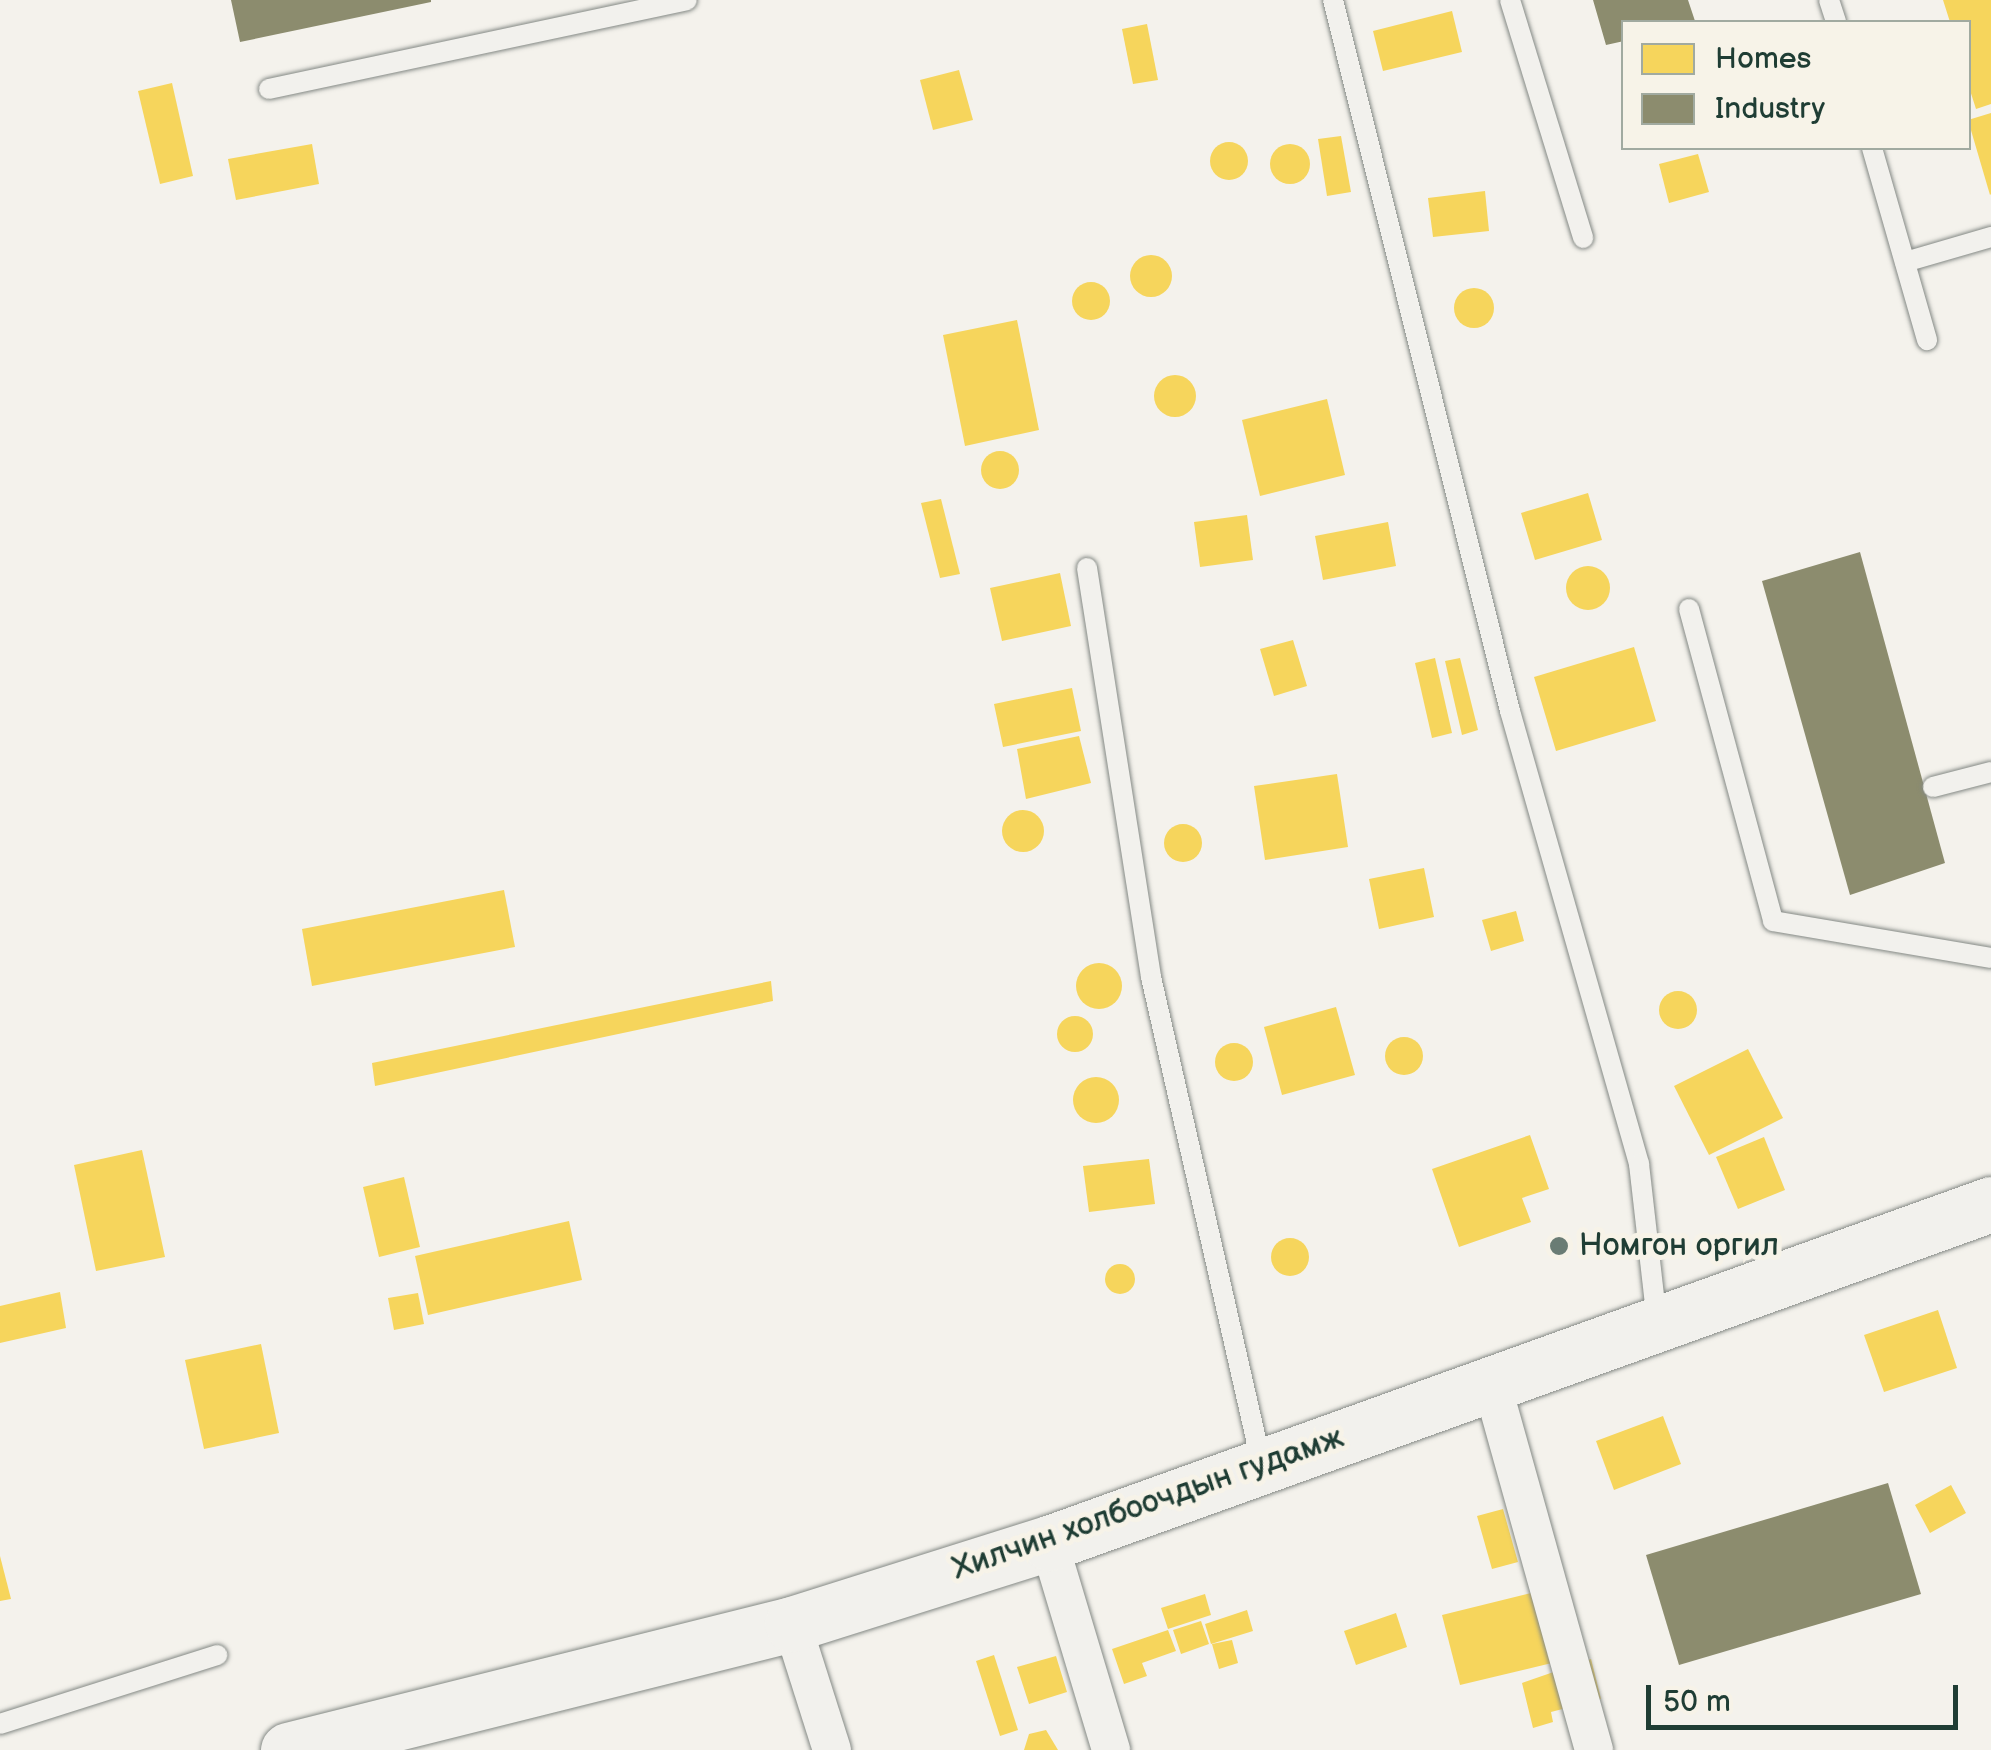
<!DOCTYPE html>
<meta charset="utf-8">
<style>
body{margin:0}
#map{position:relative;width:1991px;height:1750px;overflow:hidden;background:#f4f2ec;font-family:"Balsamiq Sans",sans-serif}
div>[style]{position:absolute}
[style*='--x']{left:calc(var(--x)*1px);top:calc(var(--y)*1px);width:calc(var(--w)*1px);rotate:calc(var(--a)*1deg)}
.homes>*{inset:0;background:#f6d55c}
.round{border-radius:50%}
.industry>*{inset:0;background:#8c8c6e}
.roads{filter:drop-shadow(0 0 2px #848985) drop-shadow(0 0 2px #848985)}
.service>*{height:20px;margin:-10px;padding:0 10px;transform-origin:10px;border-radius:10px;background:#f2f1ed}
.minor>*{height:38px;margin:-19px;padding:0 19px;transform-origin:19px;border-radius:19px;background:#f2f1ed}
.secondary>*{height:55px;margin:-27.5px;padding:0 27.5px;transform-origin:27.5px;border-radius:27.5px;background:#f2f1ed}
.dots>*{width:28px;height:28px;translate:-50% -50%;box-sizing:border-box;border:5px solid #f7f3e8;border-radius:50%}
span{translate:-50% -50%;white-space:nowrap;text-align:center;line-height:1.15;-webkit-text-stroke:10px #f7f3e8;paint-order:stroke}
.poi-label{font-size:32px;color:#1f3d34}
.left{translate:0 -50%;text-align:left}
.street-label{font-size:32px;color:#1f3d34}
.legend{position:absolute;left:1621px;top:20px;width:350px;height:130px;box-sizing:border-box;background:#f7f3e8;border:2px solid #a1aaa0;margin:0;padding:12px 18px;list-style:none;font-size:30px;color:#1f3d34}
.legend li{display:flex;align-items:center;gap:20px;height:50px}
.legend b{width:50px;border:2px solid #a1aaa0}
.scale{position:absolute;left:1646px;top:1685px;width:312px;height:45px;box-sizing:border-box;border:5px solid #1f3d34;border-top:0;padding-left:12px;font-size:30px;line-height:35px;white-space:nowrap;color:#1f3d34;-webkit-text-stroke:8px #f7f3e8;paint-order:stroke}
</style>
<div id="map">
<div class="homes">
<i style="clip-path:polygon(1943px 0,1991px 0,1991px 104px,1976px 109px,1968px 84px,1968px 22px,1950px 22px)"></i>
<i style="clip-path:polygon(1452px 11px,1462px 52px,1383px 71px,1373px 31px)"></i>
<i style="clip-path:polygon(1147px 24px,1158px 80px,1133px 84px,1122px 29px)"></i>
<i style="clip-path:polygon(959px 70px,973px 120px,933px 130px,920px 80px)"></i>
<i style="clip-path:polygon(172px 83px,193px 176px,160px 184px,138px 91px)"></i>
<i style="clip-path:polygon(1991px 113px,1991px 194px,1990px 195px,1968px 120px)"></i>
<i style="clip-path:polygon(1341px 136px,1351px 192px,1327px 196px,1318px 139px)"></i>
<i class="round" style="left:1210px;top:142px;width:38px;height:38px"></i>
<i class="round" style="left:1270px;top:144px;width:40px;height:40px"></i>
<i style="clip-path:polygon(312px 144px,319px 184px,236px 200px,228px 159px)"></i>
<i style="clip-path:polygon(1698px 154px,1709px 192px,1669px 203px,1659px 164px)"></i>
<i style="clip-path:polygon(1485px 191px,1489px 231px,1433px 237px,1428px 198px)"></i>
<i class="round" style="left:1130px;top:255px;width:42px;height:42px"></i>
<i class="round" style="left:1072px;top:282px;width:38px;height:38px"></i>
<i class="round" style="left:1454px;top:288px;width:40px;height:40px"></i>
<i style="clip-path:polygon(1017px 320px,1039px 430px,965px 446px,943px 335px)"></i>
<i class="round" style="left:1154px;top:375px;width:42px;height:42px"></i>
<i style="clip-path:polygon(1327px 399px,1345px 475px,1260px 496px,1242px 420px)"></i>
<i class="round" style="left:981px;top:451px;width:38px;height:38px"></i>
<i style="clip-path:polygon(1588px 493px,1602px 540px,1535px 560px,1521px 513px)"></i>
<i style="clip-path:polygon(941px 499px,960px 574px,940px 578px,921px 503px)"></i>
<i style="clip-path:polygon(1247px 515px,1253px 560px,1200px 567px,1194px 522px)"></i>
<i style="clip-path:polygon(1388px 522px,1396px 566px,1323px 580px,1315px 536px)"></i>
<i class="round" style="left:1566px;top:566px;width:44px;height:44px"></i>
<i style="clip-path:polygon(1060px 573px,1071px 626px,1002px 641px,990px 588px)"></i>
<i style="clip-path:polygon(1293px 640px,1307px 686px,1274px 696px,1260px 649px)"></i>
<i style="clip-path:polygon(1634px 647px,1656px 721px,1556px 751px,1534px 677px)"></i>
<i style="clip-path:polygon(1435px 658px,1452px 733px,1432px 738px,1415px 663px)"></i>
<i style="clip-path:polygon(1460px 658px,1478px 730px,1462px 735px,1445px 661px)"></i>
<i style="clip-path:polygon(1072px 688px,1081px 731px,1003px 747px,994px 704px)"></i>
<i style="clip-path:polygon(1079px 736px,1091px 783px,1026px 799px,1017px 749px)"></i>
<i style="clip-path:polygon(1337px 774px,1348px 847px,1265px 860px,1254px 786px)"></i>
<i class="round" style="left:1002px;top:810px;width:42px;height:42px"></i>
<i class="round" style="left:1164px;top:824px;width:38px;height:38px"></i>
<i style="clip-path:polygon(1424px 868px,1434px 917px,1379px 929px,1369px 879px)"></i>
<i style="clip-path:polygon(504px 890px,515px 947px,312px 986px,302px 929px)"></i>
<i style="clip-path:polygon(1516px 911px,1524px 941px,1491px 951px,1482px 920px)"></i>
<i class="round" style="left:1076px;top:963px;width:46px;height:46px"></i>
<i style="clip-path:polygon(771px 981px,773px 1001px,375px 1086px,372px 1063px)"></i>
<i class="round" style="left:1659px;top:991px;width:38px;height:38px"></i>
<i style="clip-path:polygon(1336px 1007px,1355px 1075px,1282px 1095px,1264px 1027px)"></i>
<i class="round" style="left:1057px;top:1016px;width:36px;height:36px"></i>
<i class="round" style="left:1385px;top:1037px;width:38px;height:38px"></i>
<i class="round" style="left:1215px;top:1043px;width:38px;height:38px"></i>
<i style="clip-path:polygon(1748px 1049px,1783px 1118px,1709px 1155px,1674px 1086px)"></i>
<i class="round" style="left:1073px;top:1077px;width:46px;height:46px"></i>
<i style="clip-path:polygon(1530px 1135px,1549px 1189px,1522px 1198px,1531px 1222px,1459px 1247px,1432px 1169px)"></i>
<i style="clip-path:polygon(1764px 1137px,1785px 1190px,1738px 1209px,1716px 1157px)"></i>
<i style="clip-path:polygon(142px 1150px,165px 1257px,96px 1271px,74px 1165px)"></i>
<i style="clip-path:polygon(1149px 1159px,1155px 1204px,1089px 1212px,1083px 1166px)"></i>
<i style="clip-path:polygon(404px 1177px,420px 1247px,379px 1257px,363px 1187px)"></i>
<i style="clip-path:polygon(569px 1221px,582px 1280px,428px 1315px,415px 1256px)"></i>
<i class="round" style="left:1271px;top:1238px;width:38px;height:38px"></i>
<i class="round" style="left:1105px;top:1264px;width:30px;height:30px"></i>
<i style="clip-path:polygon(60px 1292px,66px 1328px,0 1343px,0 1306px)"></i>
<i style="clip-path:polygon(418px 1293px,424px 1324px,394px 1330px,388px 1298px)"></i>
<i style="clip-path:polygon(1938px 1310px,1957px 1368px,1884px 1392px,1864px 1335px)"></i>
<i style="clip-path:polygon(261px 1344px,279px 1433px,204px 1449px,185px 1360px)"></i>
<i style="clip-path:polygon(1663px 1416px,1681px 1464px,1614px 1490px,1596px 1441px)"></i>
<i style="clip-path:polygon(1951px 1485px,1966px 1513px,1930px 1533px,1915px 1505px)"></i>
<i style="clip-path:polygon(1503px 1509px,1518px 1562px,1492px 1569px,1477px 1516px)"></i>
<i style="clip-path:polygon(0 1556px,11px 1599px,0 1601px)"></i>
<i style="clip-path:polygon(1563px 1585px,1581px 1656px,1460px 1685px,1442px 1615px)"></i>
<i style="clip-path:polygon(1205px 1594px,1211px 1615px,1168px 1629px,1161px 1608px)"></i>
<i style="clip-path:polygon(1247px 1610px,1253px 1631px,1211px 1644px,1205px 1624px)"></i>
<i style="clip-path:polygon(1396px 1613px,1407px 1647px,1356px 1665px,1344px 1631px)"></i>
<i style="clip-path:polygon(1201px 1621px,1209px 1644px,1181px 1654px,1173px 1630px)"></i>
<i style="clip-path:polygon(1168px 1630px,1176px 1651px,1142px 1663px,1147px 1676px,1124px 1684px,1112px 1649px)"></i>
<i style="clip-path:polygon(1232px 1640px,1238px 1663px,1219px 1669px,1212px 1644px)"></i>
<i style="clip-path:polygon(994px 1655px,1018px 1730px,1000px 1736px,976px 1661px)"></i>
<i style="clip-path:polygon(1056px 1656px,1067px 1692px,1029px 1704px,1017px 1667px)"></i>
<i style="clip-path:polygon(1591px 1659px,1601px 1699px,1551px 1712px,1553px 1722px,1533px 1728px,1522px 1683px)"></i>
<i style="clip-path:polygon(1046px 1730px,1058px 1750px,1024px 1750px,1029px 1734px)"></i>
</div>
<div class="industry">
<i style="clip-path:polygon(231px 0,431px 0,431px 2px,240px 42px)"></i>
<i style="clip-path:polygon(1593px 0,1688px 0,1695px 21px,1624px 22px,1624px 41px,1606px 45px)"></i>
<i style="clip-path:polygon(1860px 552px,1945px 863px,1850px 895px,1762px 581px)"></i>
<i style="clip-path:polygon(1888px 1483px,1921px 1594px,1679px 1665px,1646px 1555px)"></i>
</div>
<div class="roads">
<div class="service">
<i style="--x:1333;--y:0;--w:733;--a:76.02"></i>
<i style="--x:1510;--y:711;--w:471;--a:74.1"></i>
<i style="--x:1639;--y:1164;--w:159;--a:83.5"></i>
<i style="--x:1510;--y:0;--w:249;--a:72.9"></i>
<i style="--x:1829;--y:0;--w:23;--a:72"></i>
<i style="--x:269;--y:89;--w:427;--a:-12"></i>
<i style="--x:1872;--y:148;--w:200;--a:74"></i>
<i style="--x:1905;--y:262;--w:90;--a:-16.2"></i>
<i style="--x:1087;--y:568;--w:414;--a:81.1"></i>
<i style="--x:1151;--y:977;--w:499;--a:77.2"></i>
<i style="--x:1689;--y:609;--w:323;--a:74.9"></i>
<i style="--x:1773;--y:921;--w:221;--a:9.6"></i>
<i style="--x:1933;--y:787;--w:60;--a:-14.5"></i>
<i style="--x:0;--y:1724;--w:228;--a:-17.6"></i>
</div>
<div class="minor">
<i style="--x:1491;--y:1381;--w:383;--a:74.4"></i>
<i style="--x:1049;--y:1543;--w:216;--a:73.3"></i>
<i style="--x:792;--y:1624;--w:132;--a:72.4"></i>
</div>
<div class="secondary">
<i style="--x:288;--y:1750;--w:520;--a:-14.04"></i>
<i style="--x:792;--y:1624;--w:269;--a:-17.5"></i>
<i style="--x:1049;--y:1543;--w:1001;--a:-19.79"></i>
</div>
</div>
<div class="dots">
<i style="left:1559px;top:1246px;background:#6a7c74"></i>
</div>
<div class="poi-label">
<span class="left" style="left:1579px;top:1246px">Номгон оргил</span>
</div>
<div class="street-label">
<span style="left:1148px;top:1504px;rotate:-19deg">Хилчин холбоочдын гудамж</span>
</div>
<ul class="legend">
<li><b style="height:28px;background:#f6d55c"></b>Homes</li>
<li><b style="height:28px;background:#8c8c6e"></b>Industry</li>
</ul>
<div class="scale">50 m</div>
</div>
